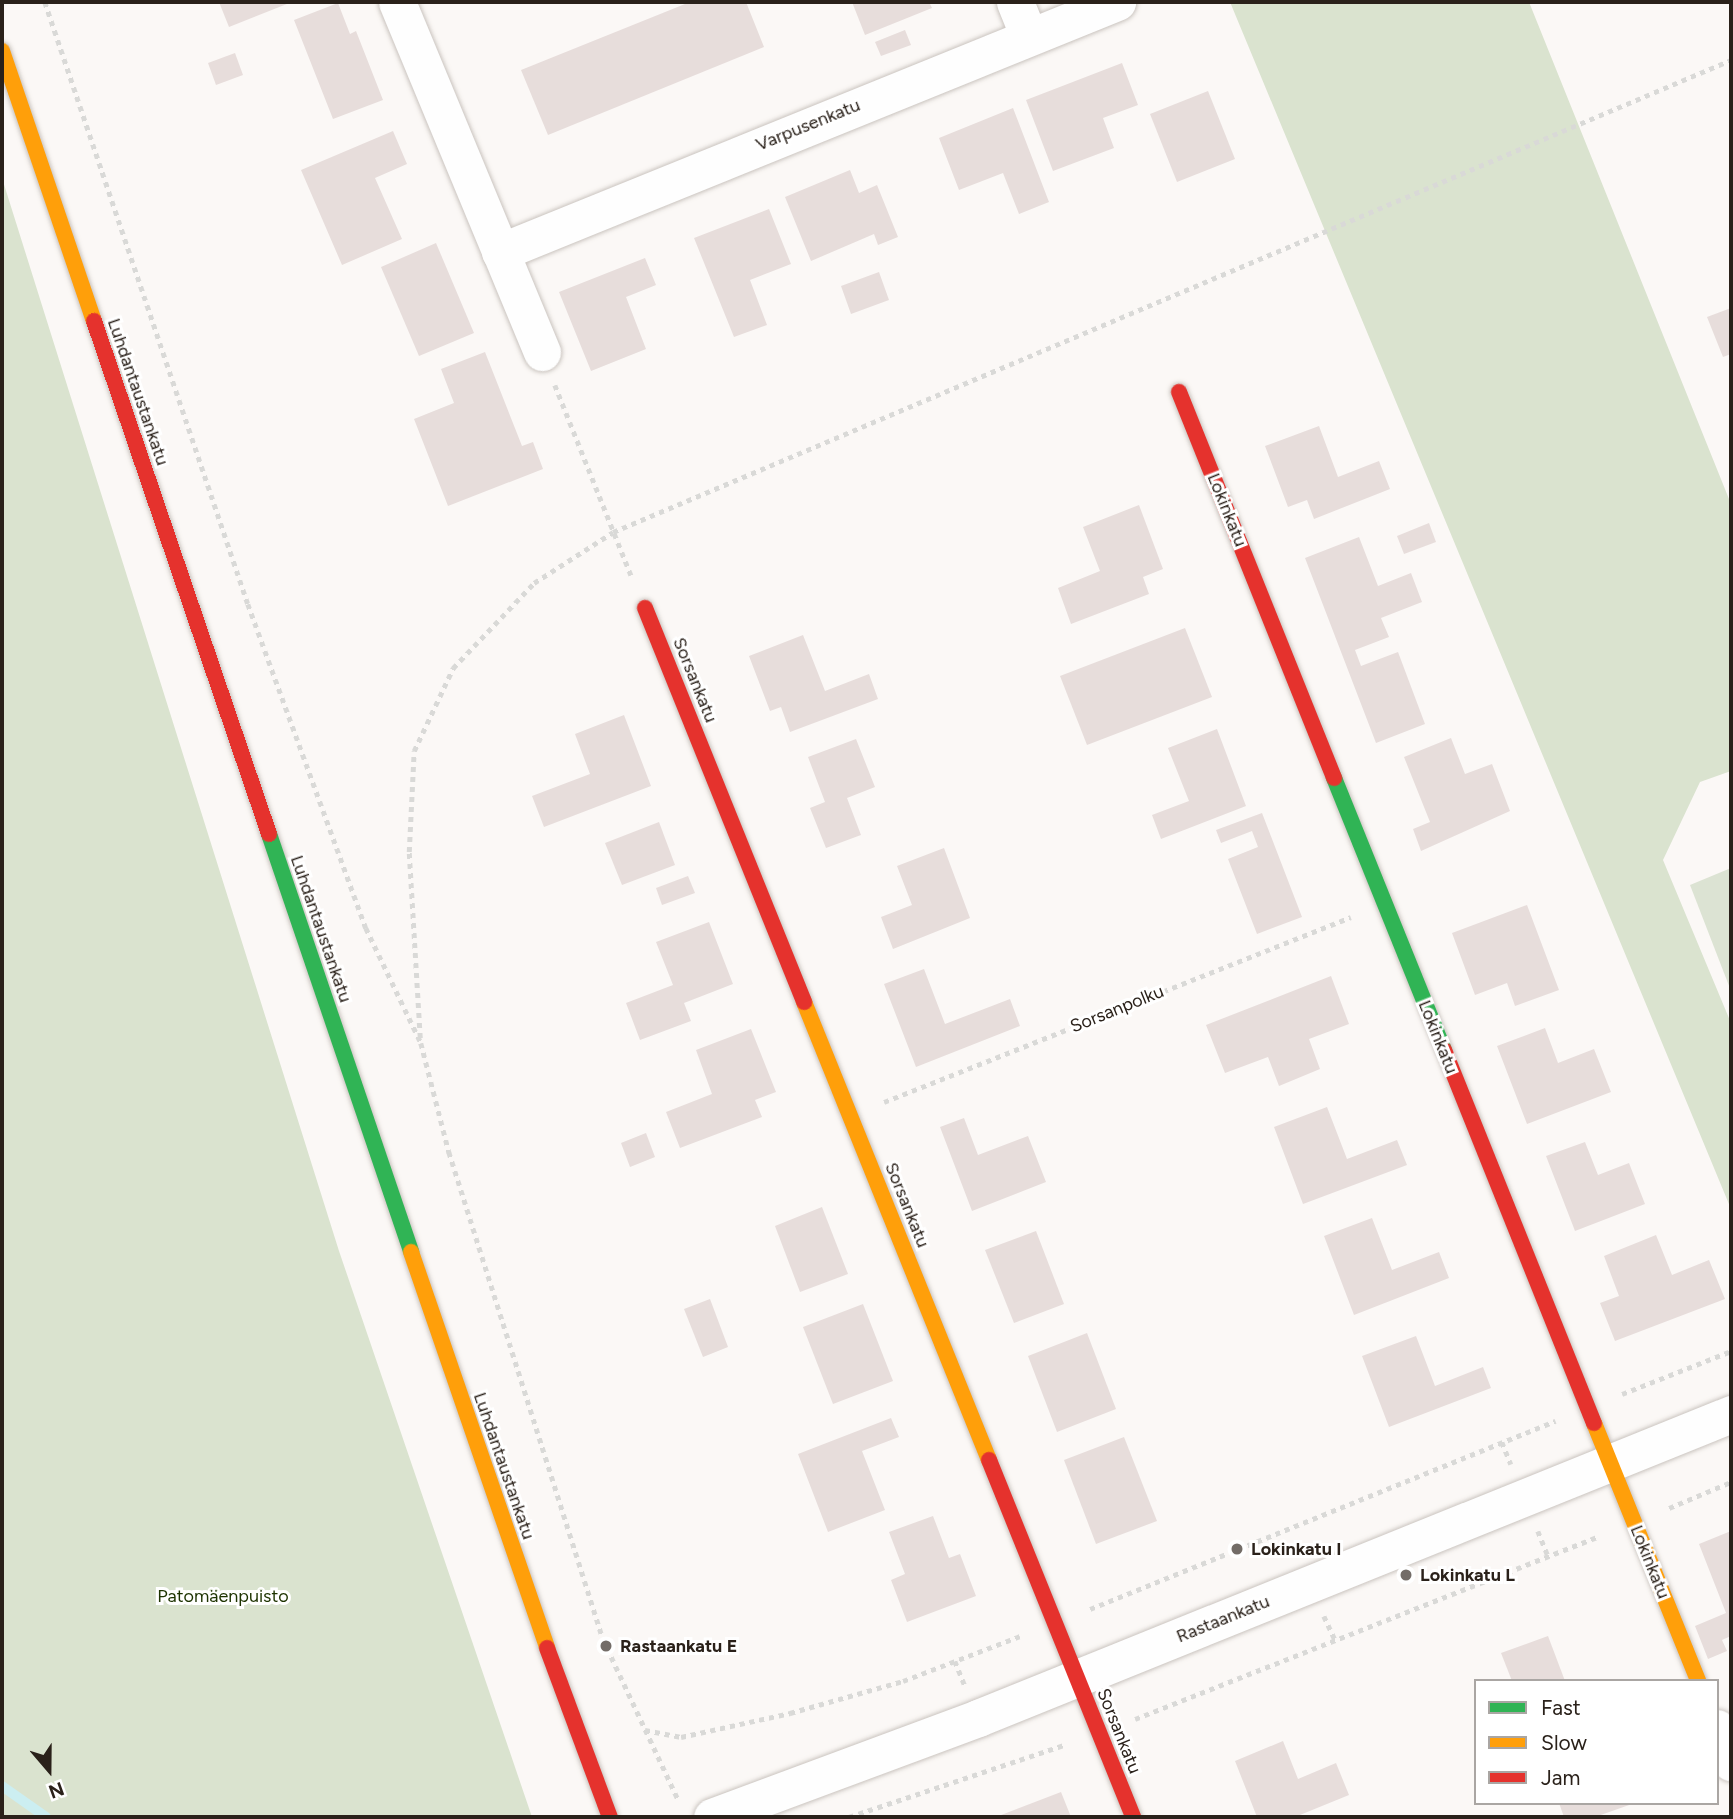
<!DOCTYPE html>
<meta charset="utf-8">
<style>
body{margin:0}
#map{position:relative;width:1733px;height:1819px;overflow:hidden;background:#fbf8f6;font-family:Figtree,sans-serif}
div>[style]{position:absolute}
[style*='--x']{left:calc(var(--x)*1px);top:calc(var(--y)*1px);width:calc(var(--w)*1px);rotate:calc(var(--a)*1deg)}
.green>*{inset:0;background:#dce3d3}
.forest>*{inset:0;background:#dae3cf}
.stream>*{height:10px;margin:-5px;padding:0 5px;transform-origin:5px;border-radius:5px;background:#cceef1}
.building>*{inset:0;background:#e7dddb}
.path>*{height:4.5px;margin-top:-2.25px;transform-origin:0;background:repeating-linear-gradient(90deg,#d9d9d7 0 5px,transparent 0 10px)}
.roads{filter:drop-shadow(0 0 2px #cac4bf) drop-shadow(0 0 2px #cac4bf)}
.street>*{height:37px;margin:-18.5px;padding:0 18.5px;transform-origin:18.5px;border-radius:18.5px;background:#fefefe}
.fast>*{height:16px;margin:-8px;padding:0 8px;transform-origin:8px;border-radius:8px;background:#30b455}
.slow>*{height:16px;margin:-8px;padding:0 8px;transform-origin:8px;border-radius:8px;background:#ff9f0a}
.jam>*{height:16px;margin:-8px;padding:0 8px;transform-origin:8px;border-radius:8px;background:#e5322d}
.dots>*{width:19px;height:19px;translate:-50% -50%;box-sizing:border-box;border:4px solid #fff;border-radius:50%}
span{translate:-50% -50%;white-space:nowrap;text-align:center;line-height:1.15;-webkit-text-stroke:6px #fff;paint-order:stroke}
.street-label{font-size:18px;color:#2a211a}
.poi-label{font-size:18px;color:#2a211a;font-weight:700}
.left{translate:0 -50%;text-align:left}
.park-label{font-size:18px;color:#1d3300}
.frame{position:absolute;inset:0;border:4px solid #2a211a;pointer-events:none}
.legend{position:absolute;left:1474px;top:1679px;width:245px;height:126px;box-sizing:border-box;background:#fff;border:2px solid #aaa6a3;margin:0;padding:9px 12px;list-style:none;font-size:21px;color:#2a211a}
.legend li{display:flex;align-items:center;gap:14px;height:35px}
.legend b{width:35px;border:2px solid #aaa6a3}
.north{position:absolute;left:14px;top:1735px;width:70px;height:70px;-webkit-text-stroke:5px #fff;paint-order:stroke;rotate:160deg;font-size:19px;font-weight:700;line-height:28px;text-align:center;color:#2a211a}
.north::after{content:'';display:block;margin:auto;width:24px;height:32px;background:#2a211a;clip-path:polygon(50% 0,100% 100%,50% 72%,0 100%)}
</style>
<div id="map">
<div class="green">
<i style="clip-path:polygon(1731px 868px,1731px 991px,1690px 885px)"></i>
</div>
<div class="forest">
<i style="clip-path:polygon(1230px 2px,1529px 2px,1731px 504px,1731px 771px,1700px 782px,1663px 860px,1731px 1023px,1731px 1209px)"></i>
<i style="clip-path:polygon(2px 178px,339px 1251px,532px 1817px,2px 1817px)"></i>
</div>
<div class="stream">
<i style="--x:2;--y:1786;--w:54;--a:35.2"></i>
</div>
<div class="building">
<i style="clip-path:polygon(219px 2px,292px 2px,229px 27px)"></i>
<i style="clip-path:polygon(690px 2px,746px 2px,764px 47px,548px 135px,521px 70px)"></i>
<i style="clip-path:polygon(852px 2px,929px 2px,932px 8px,865px 35px)"></i>
<i style="clip-path:polygon(338px 3px,350px 34px,356px 31px,383px 100px,333px 119px,294px 20px)"></i>
<i style="clip-path:polygon(905px 30px,911px 45px,881px 56px,875px 42px)"></i>
<i style="clip-path:polygon(235px 53px,243px 75px,216px 85px,208px 63px)"></i>
<i style="clip-path:polygon(1122px 63px,1138px 105px,1103px 118px,1114px 148px,1053px 171px,1026px 100px)"></i>
<i style="clip-path:polygon(1208px 91px,1235px 159px,1177px 182px,1150px 114px)"></i>
<i style="clip-path:polygon(1013px 108px,1049px 202px,1019px 214px,1003px 173px,959px 190px,939px 138px)"></i>
<i style="clip-path:polygon(393px 131px,407px 164px,375px 178px,402px 239px,342px 265px,301px 170px)"></i>
<i style="clip-path:polygon(850px 170px,859px 193px,877px 185px,898px 237px,878px 245px,874px 234px,811px 261px,785px 197px)"></i>
<i style="clip-path:polygon(769px 209px,791px 264px,750px 280px,767px 325px,734px 337px,694px 238px)"></i>
<i style="clip-path:polygon(436px 243px,474px 333px,419px 356px,381px 267px)"></i>
<i style="clip-path:polygon(645px 258px,656px 285px,626px 297px,646px 349px,591px 371px,559px 292px)"></i>
<i style="clip-path:polygon(879px 272px,889px 300px,851px 314px,841px 286px)"></i>
<i style="clip-path:polygon(1731px 308px,1731px 354px,1723px 357px,1707px 317px)"></i>
<i style="clip-path:polygon(485px 352px,522px 446px,533px 442px,543px 469px,448px 506px,414px 419px,454px 403px,441px 369px)"></i>
<i style="clip-path:polygon(1319px 426px,1338px 477px,1379px 461px,1390px 489px,1314px 519px,1307px 500px,1288px 507px,1265px 446px)"></i>
<i style="clip-path:polygon(1139px 505px,1163px 569px,1143px 577px,1149px 594px,1071px 624px,1058px 588px,1100px 571px,1083px 527px)"></i>
<i style="clip-path:polygon(1429px 523px,1436px 542px,1404px 554px,1397px 536px)"></i>
<i style="clip-path:polygon(1359px 537px,1378px 586px,1411px 573px,1422px 602px,1381px 618px,1389px 637px,1355px 650px,1361px 666px,1398px 652px,1425px 724px,1376px 743px,1305px 558px)"></i>
<i style="clip-path:polygon(1185px 628px,1212px 697px,1087px 745px,1060px 676px)"></i>
<i style="clip-path:polygon(803px 635px,825px 691px,869px 674px,878px 699px,790px 732px,781px 707px,770px 711px,749px 656px)"></i>
<i style="clip-path:polygon(624px 715px,651px 786px,544px 827px,532px 796px,590px 774px,575px 734px)"></i>
<i style="clip-path:polygon(1217px 729px,1246px 806px,1161px 839px,1152px 815px,1189px 801px,1168px 748px)"></i>
<i style="clip-path:polygon(1451px 738px,1465px 774px,1492px 764px,1510px 811px,1421px 851px,1413px 829px,1430px 822px,1404px 757px)"></i>
<i style="clip-path:polygon(856px 739px,875px 787px,847px 798px,861px 835px,826px 848px,810px 808px,825px 802px,808px 757px)"></i>
<i style="clip-path:polygon(1262px 813px,1302px 917px,1257px 934px,1228px 859px,1258px 847px,1252px 831px,1221px 843px,1216px 830px)"></i>
<i style="clip-path:polygon(659px 822px,675px 865px,622px 885px,605px 843px)"></i>
<i style="clip-path:polygon(944px 848px,970px 918px,893px 949px,881px 917px,912px 905px,897px 866px)"></i>
<i style="clip-path:polygon(688px 876px,695px 893px,662px 905px,656px 888px)"></i>
<i style="clip-path:polygon(1527px 905px,1559px 990px,1515px 1006px,1507px 983px,1475px 995px,1452px 933px)"></i>
<i style="clip-path:polygon(709px 922px,733px 984px,684px 1003px,691px 1021px,640px 1040px,626px 1003px,673px 985px,656px 942px)"></i>
<i style="clip-path:polygon(924px 969px,945px 1024px,1010px 999px,1020px 1026px,916px 1067px,884px 984px)"></i>
<i style="clip-path:polygon(1331px 976px,1349px 1024px,1309px 1039px,1320px 1069px,1279px 1086px,1268px 1057px,1225px 1073px,1206px 1025px)"></i>
<i style="clip-path:polygon(1545px 1028px,1558px 1063px,1594px 1049px,1611px 1092px,1527px 1124px,1497px 1046px)"></i>
<i style="clip-path:polygon(751px 1029px,776px 1092px,755px 1100px,762px 1117px,680px 1148px,666px 1112px,712px 1094px,696px 1050px)"></i>
<i style="clip-path:polygon(1327px 1107px,1347px 1159px,1397px 1140px,1407px 1165px,1303px 1204px,1274px 1127px)"></i>
<i style="clip-path:polygon(964px 1118px,978px 1155px,1028px 1136px,1046px 1182px,972px 1211px,940px 1127px)"></i>
<i style="clip-path:polygon(646px 1133px,655px 1157px,630px 1167px,621px 1143px)"></i>
<i style="clip-path:polygon(1585px 1142px,1598px 1175px,1629px 1163px,1645px 1204px,1575px 1231px,1546px 1156px)"></i>
<i style="clip-path:polygon(822px 1207px,848px 1274px,800px 1292px,775px 1226px)"></i>
<i style="clip-path:polygon(1372px 1218px,1392px 1270px,1439px 1252px,1449px 1278px,1354px 1315px,1324px 1236px)"></i>
<i style="clip-path:polygon(1036px 1231px,1064px 1304px,1014px 1323px,985px 1250px)"></i>
<i style="clip-path:polygon(1656px 1235px,1672px 1275px,1709px 1260px,1725px 1299px,1615px 1341px,1600px 1303px,1619px 1296px,1604px 1256px)"></i>
<i style="clip-path:polygon(710px 1299px,728px 1347px,703px 1357px,684px 1309px)"></i>
<i style="clip-path:polygon(863px 1304px,893px 1381px,833px 1404px,803px 1327px)"></i>
<i style="clip-path:polygon(1087px 1333px,1116px 1409px,1057px 1432px,1028px 1356px)"></i>
<i style="clip-path:polygon(1416px 1336px,1435px 1386px,1483px 1367px,1491px 1388px,1389px 1427px,1362px 1356px)"></i>
<i style="clip-path:polygon(891px 1418px,899px 1437px,862px 1451px,885px 1510px,828px 1532px,798px 1454px)"></i>
<i style="clip-path:polygon(1124px 1437px,1157px 1521px,1096px 1544px,1064px 1460px)"></i>
<i style="clip-path:polygon(933px 1516px,949px 1558px,960px 1554px,976px 1596px,907px 1622px,891px 1580px,905px 1574px,889px 1532px)"></i>
<i style="clip-path:polygon(1731px 1531px,1731px 1636px,1722px 1640px,1727px 1651px,1708px 1659px,1695px 1626px,1726px 1613px,1699px 1544px)"></i>
<i style="clip-path:polygon(1548px 1636px,1565px 1681px,1512px 1681px,1501px 1653px)"></i>
<i style="clip-path:polygon(1283px 1741px,1298px 1779px,1336px 1763px,1349px 1795px,1295px 1817px,1257px 1817px,1235px 1761px)"></i>
<i style="clip-path:polygon(1061px 1792px,1071px 1817px,996px 1817px)"></i>
<i style="clip-path:polygon(1559px 1803px,1632px 1803px,1632px 1804px,1595px 1817px,1564px 1817px)"></i>
</div>
<div class="path">
<i style="--x:45;--y:2;--w:635;--a:71.37"></i>
<i style="--x:248;--y:604;--w:345;--a:70"></i>
<i style="--x:366;--y:928;--w:127;--a:64.4"></i>
<i style="--x:421;--y:1043;--w:113;--a:75.6"></i>
<i style="--x:449;--y:1152;--w:511;--a:72.45"></i>
<i style="--x:603;--y:1639;--w:179;--a:64.9"></i>
<i style="--x:555;--y:385;--w:205;--a:68.2"></i>
<i style="--x:420;--y:1038;--w:186;--a:-93.4"></i>
<i style="--x:409;--y:852;--w:101;--a:-87.2"></i>
<i style="--x:414;--y:751;--w:92;--a:-64.8"></i>
<i style="--x:453;--y:668;--w:117;--a:-46.4"></i>
<i style="--x:534;--y:583;--w:94;--a:-32.8"></i>
<i style="--x:613;--y:532;--w:1214;--a:-22.89"></i>
<i style="--x:884;--y:1102;--w:502;--a:-21.61"></i>
<i style="--x:1622;--y:1394;--w:117;--a:-21.5"></i>
<i style="--x:1502;--y:1442;--w:24;--a:68"></i>
<i style="--x:1669;--y:1508;--w:67;--a:-22.8"></i>
<i style="--x:1538;--y:1531;--w:27;--a:68"></i>
<i style="--x:1090;--y:1609;--w:502;--a:-22.01"></i>
<i style="--x:1324;--y:1616;--w:26;--a:65"></i>
<i style="--x:955;--y:1661;--w:27;--a:68"></i>
<i style="--x:1135;--y:1719;--w:499;--a:-21.5"></i>
<i style="--x:645;--y:1730;--w:37;--a:11"></i>
<i style="--x:681;--y:1737;--w:112;--a:-12.4"></i>
<i style="--x:790;--y:1713;--w:117;--a:-15.8"></i>
<i style="--x:903;--y:1681;--w:125;--a:-21"></i>
<i style="--x:849;--y:1817;--w:227;--a:-18.5"></i>
</div>
<div class="roads">
<div class="street">
<i style="--x:397;--y:2;--w:379;--a:67.5"></i>
<i style="--x:1015;--y:2;--w:35;--a:68"></i>
<i style="--x:500;--y:252;--w:666;--a:-22.06"></i>
<i style="--x:1717;--y:1728;--w:37;--a:68"></i>
<i style="--x:712;--y:1817;--w:284;--a:-20.4"></i>
<i style="--x:978;--y:1718;--w:812;--a:-21.98"></i>
</div>
<div class="fast">
<i style="--x:1334;--y:778;--w:293;--a:68"></i>
<i style="--x:269;--y:834;--w:441;--a:71.2"></i>
</div>
<div class="slow">
<i style="--x:2;--y:51;--w:285;--a:71.2"></i>
<i style="--x:804;--y:1002;--w:494;--a:68"></i>
<i style="--x:411;--y:1252;--w:419;--a:71"></i>
<i style="--x:1594;--y:1423;--w:278;--a:68"></i>
</div>
<div class="jam">
<i style="--x:94;--y:321;--w:542;--a:71.16"></i>
<i style="--x:1179;--y:392;--w:416;--a:68.1"></i>
<i style="--x:645;--y:608;--w:425;--a:68"></i>
<i style="--x:1444;--y:1050;--w:402;--a:68.1"></i>
<i style="--x:989;--y:1460;--w:385;--a:68"></i>
<i style="--x:547;--y:1648;--w:180;--a:69.6"></i>
</div>
</div>
<div class="dots">
<i style="left:1237px;top:1549px;background:#736c67"></i>
<i style="left:1406px;top:1575px;background:#736c67"></i>
<i style="left:606px;top:1646px;background:#736c67"></i>
</div>
<div class="street-label">
<span style="left:808px;top:125px;rotate:-22deg">Varpusenkatu</span>
<span style="left:138px;top:392px;rotate:71deg">Luhdantaustankatu</span>
<span style="left:1227px;top:510px;rotate:68deg">Lokinkatu</span>
<span style="left:695px;top:680px;rotate:68deg">Sorsankatu</span>
<span style="left:321px;top:929px;rotate:71deg">Luhdantaustankatu</span>
<span style="left:1117px;top:1009px;rotate:-22deg">Sorsanpolku</span>
<span style="left:1438px;top:1037px;rotate:68deg">Lokinkatu</span>
<span style="left:907px;top:1205px;rotate:68deg">Sorsankatu</span>
<span style="left:504px;top:1466px;rotate:71deg">Luhdantaustankatu</span>
<span style="left:1650px;top:1562px;rotate:68deg">Lokinkatu</span>
<span style="left:1223px;top:1619px;rotate:-22deg">Rastaankatu</span>
<span style="left:1119px;top:1731px;rotate:68deg">Sorsankatu</span>
</div>
<div class="poi-label">
<span class="left" style="left:1251px;top:1549px">Lokinkatu I</span>
<span class="left" style="left:1420px;top:1575px">Lokinkatu L</span>
<span class="left" style="left:620px;top:1646px">Rastaankatu E</span>
</div>
<div class="park-label">
<span style="left:223px;top:1596px">Patomäenpuisto</span>
</div>
<div class="frame"></div>
<ul class="legend">
<li><b style="height:9px;background:#30b455"></b>Fast</li>
<li><b style="height:9px;background:#ff9f0a"></b>Slow</li>
<li><b style="height:9px;background:#e5322d"></b>Jam</li>
</ul>
<div class="north">N</div>
</div>
